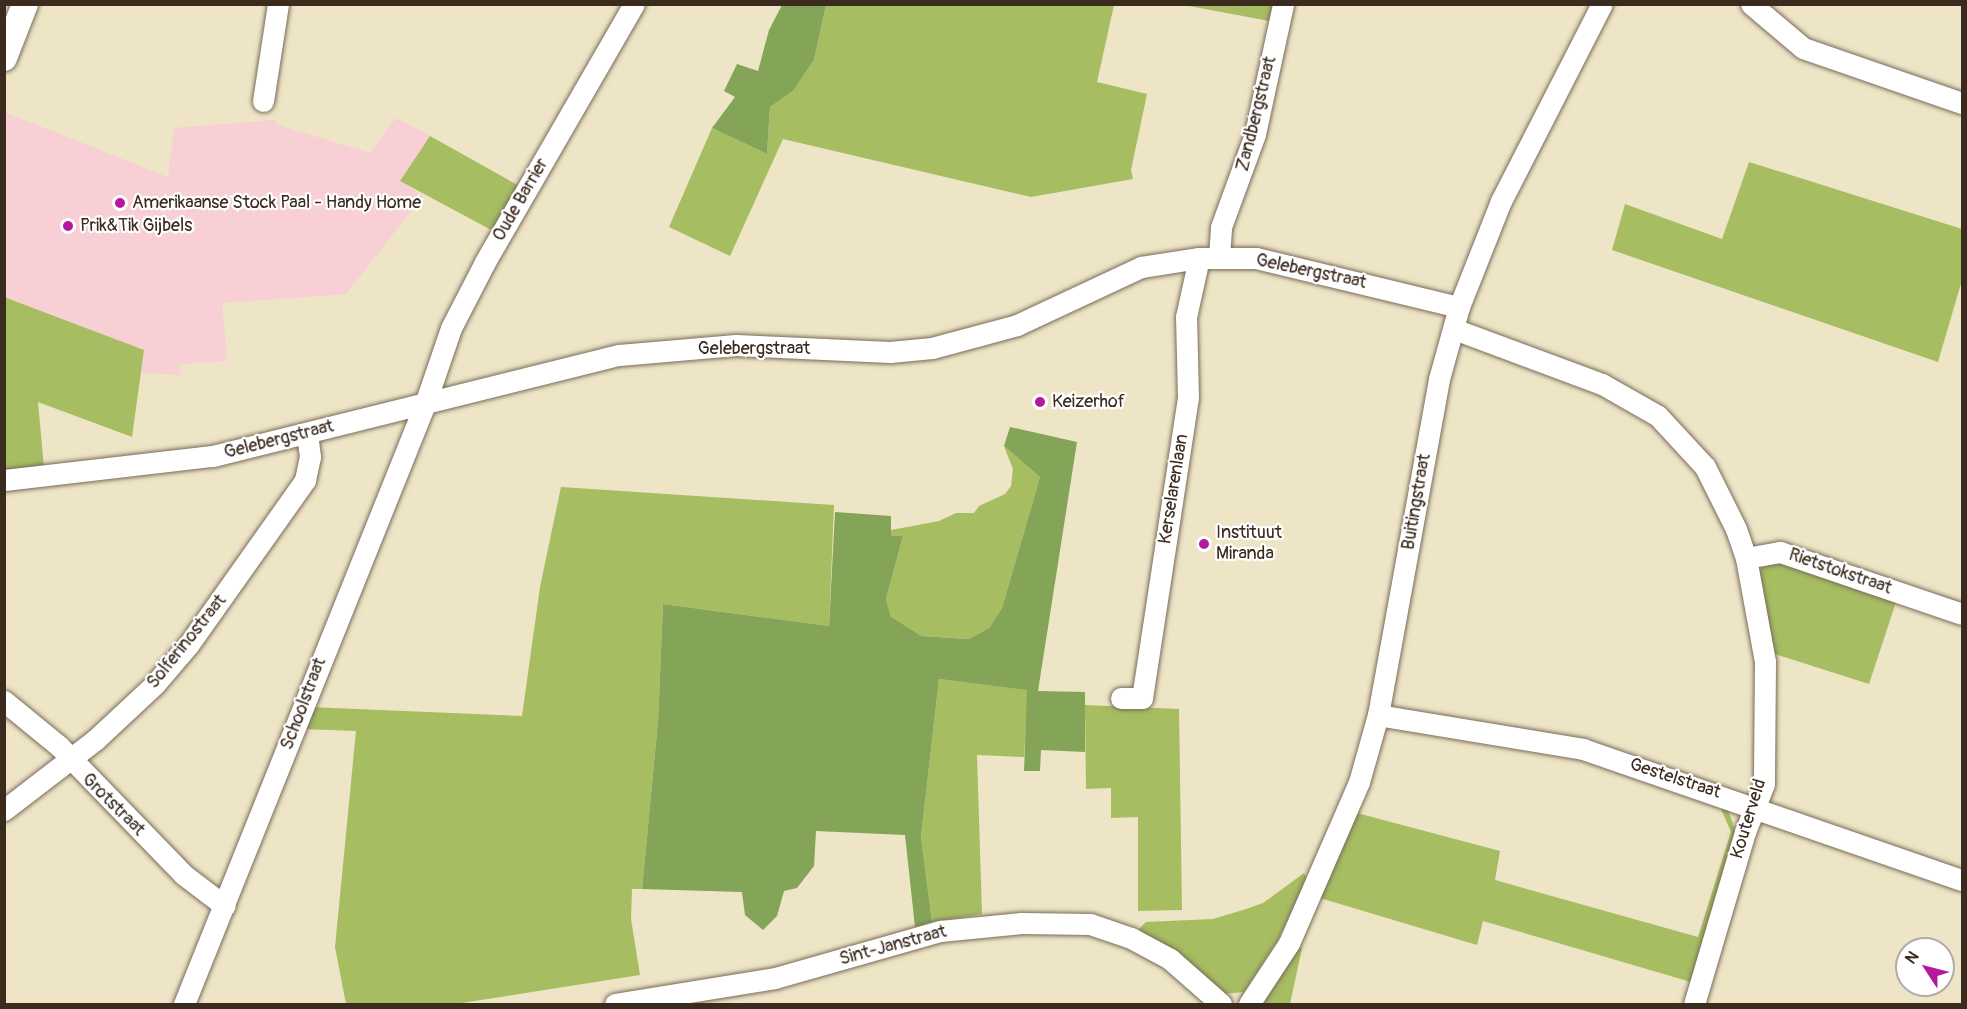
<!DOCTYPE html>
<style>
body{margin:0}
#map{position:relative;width:1967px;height:1009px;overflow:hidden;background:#eee4c6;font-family:Pangolin,sans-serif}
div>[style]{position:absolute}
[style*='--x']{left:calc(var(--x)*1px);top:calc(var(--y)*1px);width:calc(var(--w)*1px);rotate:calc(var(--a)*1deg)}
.built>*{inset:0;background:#f7cfd4}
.green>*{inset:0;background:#a6bd62}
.forest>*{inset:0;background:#84a458}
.roads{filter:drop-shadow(0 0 2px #7a6b59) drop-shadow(0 0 2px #7a6b59)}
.minor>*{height:21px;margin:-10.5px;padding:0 10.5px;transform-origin:10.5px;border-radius:10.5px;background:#fff}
.major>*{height:26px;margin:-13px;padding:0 13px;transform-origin:13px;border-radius:13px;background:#fff}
.dots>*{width:16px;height:16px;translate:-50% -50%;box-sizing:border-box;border:3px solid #fff;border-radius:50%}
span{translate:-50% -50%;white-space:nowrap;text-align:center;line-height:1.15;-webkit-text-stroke:4.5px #fff;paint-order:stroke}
.street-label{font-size:18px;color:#3b2a1e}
.poi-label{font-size:18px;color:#3b2a1e}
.left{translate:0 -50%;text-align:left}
.frame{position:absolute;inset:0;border:6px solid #3b2a1e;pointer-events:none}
.north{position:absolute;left:1895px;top:937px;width:60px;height:60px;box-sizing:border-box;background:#fff;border:2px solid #b1aaa5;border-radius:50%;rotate:306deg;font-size:16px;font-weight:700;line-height:24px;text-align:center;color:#3b2a1e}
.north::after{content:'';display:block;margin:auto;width:21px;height:27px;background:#b5179e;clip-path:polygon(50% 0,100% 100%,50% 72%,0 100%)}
</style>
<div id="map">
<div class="built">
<i style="clip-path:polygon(4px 112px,168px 177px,174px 128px,275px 120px,275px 124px,370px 153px,396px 118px,430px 136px,401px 181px,423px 196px,346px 294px,222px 303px,227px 361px,179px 364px,180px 375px,141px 373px,144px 350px,5px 297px)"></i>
</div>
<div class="green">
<i style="clip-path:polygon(826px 5px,1114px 5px,1097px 82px,1147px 94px,1131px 170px,1133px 179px,1031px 197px,783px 139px,730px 256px,669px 227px,712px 128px,767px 154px,770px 107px,793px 91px,814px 60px)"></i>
<i style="clip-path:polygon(1184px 5px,1277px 5px,1275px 22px)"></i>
<i style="clip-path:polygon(430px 136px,521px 187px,495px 232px,400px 181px)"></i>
<i style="clip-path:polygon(1749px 162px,1962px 229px,1962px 280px,1938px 362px,1612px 250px,1625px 204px,1722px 239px)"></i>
<i style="clip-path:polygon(4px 297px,144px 350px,132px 437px,38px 402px,44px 468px,5px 472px)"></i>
<i style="clip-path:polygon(1004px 446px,1040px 477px,1002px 608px,989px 628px,969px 639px,921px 636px,902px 627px,891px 617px,886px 599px,903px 536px,890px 536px,891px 530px,939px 521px,956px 513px,974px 513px,979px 506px,1005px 494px,1011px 486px,1013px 469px)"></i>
<i style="clip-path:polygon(561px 487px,834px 505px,829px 626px,663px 604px,658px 721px,642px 889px,632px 889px,631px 919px,640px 975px,455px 1004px,346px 1004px,335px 947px,356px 731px,302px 729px,310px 707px,522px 716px,540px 587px)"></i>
<i style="clip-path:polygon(1782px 560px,1896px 602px,1869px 684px,1772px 653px,1758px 580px,1761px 568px)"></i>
<i style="clip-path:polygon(939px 679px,1028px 690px,1024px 757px,977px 755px,982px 914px,932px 922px,921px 837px)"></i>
<i style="clip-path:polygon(1085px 705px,1179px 709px,1182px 910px,1138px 911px,1138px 817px,1111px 818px,1111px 788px,1086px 789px)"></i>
<i style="clip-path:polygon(1727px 806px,1737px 836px,1691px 982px,1483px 921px,1477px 945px,1320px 898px,1357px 813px,1500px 851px,1495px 880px,1698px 937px,1731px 832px,1721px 809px)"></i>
<i style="clip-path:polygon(1304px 873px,1307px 879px,1278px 940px,1244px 992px,1224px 994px,1139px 929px,1146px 922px,1213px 919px,1243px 910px,1263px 903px)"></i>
<i style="clip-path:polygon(1297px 947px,1302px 948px,1290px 1004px,1260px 1004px)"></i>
</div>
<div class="forest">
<i style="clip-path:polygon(782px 5px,826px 5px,814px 60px,793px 91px,770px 107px,767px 154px,712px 128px,735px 97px,724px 91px,737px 64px,758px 71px,769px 30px)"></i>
<i style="clip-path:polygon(1010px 427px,1077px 442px,1038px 691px,1085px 692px,1085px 752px,1041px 750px,1040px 771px,1024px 771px,1027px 690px,939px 679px,921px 837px,932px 922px,915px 927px,905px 835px,816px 831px,814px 866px,797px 888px,784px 891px,777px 916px,763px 930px,745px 915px,742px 892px,642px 889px,658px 721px,663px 604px,829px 626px,835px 512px,891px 516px,891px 536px,903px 536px,886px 599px,891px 617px,921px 636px,969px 639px,989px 628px,1002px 608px,1040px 477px,1004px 446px)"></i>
</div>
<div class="roads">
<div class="minor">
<i style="--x:1751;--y:4;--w:68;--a:40.2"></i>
<i style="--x:1803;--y:48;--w:168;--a:19.1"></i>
<i style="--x:263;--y:101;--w:98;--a:-81.2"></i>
<i style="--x:1219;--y:257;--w:30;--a:-86"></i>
<i style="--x:1221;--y:227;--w:99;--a:-69.9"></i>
<i style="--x:1255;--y:134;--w:133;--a:-77.8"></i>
<i style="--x:1454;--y:329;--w:158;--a:20.4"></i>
<i style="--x:1602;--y:384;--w:64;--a:29.7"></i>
<i style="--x:1658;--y:416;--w:69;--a:47.3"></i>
<i style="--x:1705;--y:467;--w:69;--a:63.4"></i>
<i style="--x:1736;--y:529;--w:31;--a:71"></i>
<i style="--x:1746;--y:558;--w:106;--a:79.6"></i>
<i style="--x:1765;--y:662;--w:122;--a:90.5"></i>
<i style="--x:1764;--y:784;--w:52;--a:111.6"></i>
<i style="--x:1745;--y:832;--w:179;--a:106.5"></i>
<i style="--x:4;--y:480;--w:210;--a:-6.6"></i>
<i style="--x:213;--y:456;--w:418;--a:-14"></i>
<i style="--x:619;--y:355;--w:117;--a:-4.9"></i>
<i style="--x:736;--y:345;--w:154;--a:2.6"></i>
<i style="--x:890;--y:352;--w:42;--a:-5.4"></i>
<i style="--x:932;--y:348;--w:88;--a:-15.1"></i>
<i style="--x:1017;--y:325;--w:137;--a:-25.1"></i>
<i style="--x:1141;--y:267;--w:59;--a:-8.8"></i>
<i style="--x:1199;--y:258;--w:57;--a:0"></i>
<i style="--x:1256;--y:258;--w:209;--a:13.6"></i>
<i style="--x:1746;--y:558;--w:35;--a:-10"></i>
<i style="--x:1780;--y:552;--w:192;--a:18.8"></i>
<i style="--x:1121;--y:698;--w:21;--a:0"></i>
<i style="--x:1142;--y:698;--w:304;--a:-81.3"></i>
<i style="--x:1188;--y:397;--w:80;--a:-91.4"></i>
<i style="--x:1186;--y:317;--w:60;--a:-77.6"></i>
<i style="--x:4;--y:701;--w:71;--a:39.3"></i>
<i style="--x:59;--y:746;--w:180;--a:45.9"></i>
<i style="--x:184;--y:875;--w:51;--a:37.1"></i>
<i style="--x:1378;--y:715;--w:208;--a:9.4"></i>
<i style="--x:1583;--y:749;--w:401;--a:19.1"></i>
<i style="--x:4;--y:810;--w:115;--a:-37.6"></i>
<i style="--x:95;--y:740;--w:82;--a:-43"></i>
<i style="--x:155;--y:684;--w:52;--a:-49.6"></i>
<i style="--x:189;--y:644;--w:201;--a:-54.7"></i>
<i style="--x:305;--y:480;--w:24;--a:-78"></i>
<i style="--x:310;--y:457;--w:23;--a:-97"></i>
<i style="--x:184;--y:1004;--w:647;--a:-68.12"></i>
<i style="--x:425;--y:404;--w:80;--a:-71.1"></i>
<i style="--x:451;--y:328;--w:74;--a:-62.7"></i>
<i style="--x:485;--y:262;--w:298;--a:-60"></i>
<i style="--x:615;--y:1004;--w:162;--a:-9.2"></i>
<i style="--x:775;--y:978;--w:172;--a:-15.9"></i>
<i style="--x:940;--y:931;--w:82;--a:-5.6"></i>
<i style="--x:1022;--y:923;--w:68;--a:0.8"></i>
<i style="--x:1090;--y:924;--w:43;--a:18.9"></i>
<i style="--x:1131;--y:938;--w:44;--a:28.3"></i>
<i style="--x:1170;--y:959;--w:68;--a:41.4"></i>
<i style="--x:1249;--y:1004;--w:73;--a:-56.7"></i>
<i style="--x:1289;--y:943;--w:176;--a:-66.5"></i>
<i style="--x:1359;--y:782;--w:70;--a:-74.2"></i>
<i style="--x:1378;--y:715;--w:341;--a:-79.7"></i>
<i style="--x:1439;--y:379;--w:75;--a:-74.5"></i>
<i style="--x:1459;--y:307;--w:114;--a:-68.4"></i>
<i style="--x:1501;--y:201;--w:221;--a:-62.9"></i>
</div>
<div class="major">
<i style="--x:4;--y:58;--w:58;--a:-68.7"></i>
</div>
</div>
<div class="dots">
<i style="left:120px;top:203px;background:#b5179e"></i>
<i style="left:68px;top:226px;background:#b5179e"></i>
<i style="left:1040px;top:402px;background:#b5179e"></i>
<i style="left:1204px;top:544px;background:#b5179e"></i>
</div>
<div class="street-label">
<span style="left:1257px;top:114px;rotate:-76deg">Zandbergstraat</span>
<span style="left:521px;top:200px;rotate:-60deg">Oude Barrier</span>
<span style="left:1311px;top:272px;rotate:12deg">Gelebergstraat</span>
<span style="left:754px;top:349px">Gelebergstraat</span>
<span style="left:279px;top:440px;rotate:-14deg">Gelebergstraat</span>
<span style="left:1174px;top:489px;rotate:-81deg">Kerselarenlaan</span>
<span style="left:1417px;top:502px;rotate:-80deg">Buitingstraat</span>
<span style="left:1840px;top:572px;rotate:19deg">Rietstokstraat</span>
<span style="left:187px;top:642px;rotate:-51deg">Solferinostraat</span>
<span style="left:304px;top:704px;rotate:-69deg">Schoolstraat</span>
<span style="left:1675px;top:779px;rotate:18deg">Gestelstraat</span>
<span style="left:113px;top:805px;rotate:45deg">Grotstraat</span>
<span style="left:1749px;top:819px;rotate:-73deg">Kouterveld</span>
<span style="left:893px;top:946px;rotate:-15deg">Sint-Janstraat</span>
</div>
<div class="poi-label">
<span class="left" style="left:132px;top:203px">Amerikaanse Stock Paal - Handy Home</span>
<span class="left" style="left:80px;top:226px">Prik&amp;Tik Gijbels</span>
<span class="left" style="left:1052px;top:402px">Keizerhof</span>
<span class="left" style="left:1216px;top:544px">Instituut<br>Miranda</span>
</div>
<div class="frame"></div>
<div class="north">N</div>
</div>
